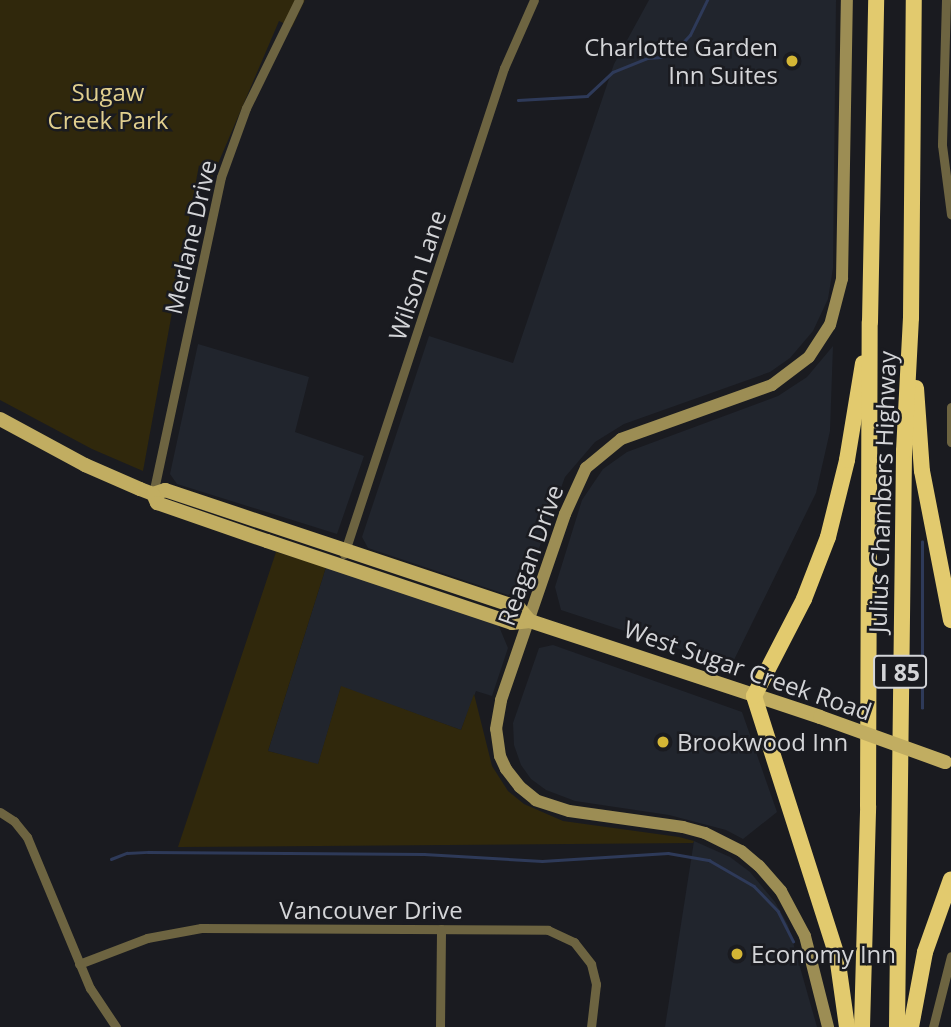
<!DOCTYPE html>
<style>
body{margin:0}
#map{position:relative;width:951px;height:1027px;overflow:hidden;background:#1a1b20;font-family:"Open Sans",sans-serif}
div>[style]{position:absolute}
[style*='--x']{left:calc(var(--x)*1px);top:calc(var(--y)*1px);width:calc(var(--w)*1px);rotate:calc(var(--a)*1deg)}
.built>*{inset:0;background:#21252d}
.green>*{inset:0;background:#30280c}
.stream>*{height:2.5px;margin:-1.25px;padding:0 1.25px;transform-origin:1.25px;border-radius:1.25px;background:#2e3a59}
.street>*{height:9px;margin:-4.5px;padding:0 4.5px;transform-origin:4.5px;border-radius:4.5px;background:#6d6441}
.secondary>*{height:12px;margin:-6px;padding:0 6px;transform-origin:6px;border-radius:6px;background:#9c8d54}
.primary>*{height:14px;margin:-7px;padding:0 7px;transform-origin:7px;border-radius:7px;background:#c1ad61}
.highway>*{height:16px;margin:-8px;padding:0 8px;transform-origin:8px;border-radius:8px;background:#e2ca6e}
.primary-bridge>*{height:14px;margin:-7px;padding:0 7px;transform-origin:7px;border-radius:7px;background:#c1ad61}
.dots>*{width:19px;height:19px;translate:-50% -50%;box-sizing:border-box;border:4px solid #1a1b20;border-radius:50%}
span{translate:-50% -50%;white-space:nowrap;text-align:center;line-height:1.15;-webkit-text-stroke:5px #1a1b20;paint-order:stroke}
.shield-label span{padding:2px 5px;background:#1a1b20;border:2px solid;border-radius:5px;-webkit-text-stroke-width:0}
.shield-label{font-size:23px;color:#d4d5d8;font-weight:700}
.poi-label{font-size:24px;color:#d4d5d8}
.right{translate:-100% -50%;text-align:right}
.left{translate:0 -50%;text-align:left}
.park-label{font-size:24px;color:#e1cf8e}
.street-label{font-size:24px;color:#d4d5d8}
</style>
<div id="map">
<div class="built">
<i style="clip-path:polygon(649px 0,836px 0,833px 268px,828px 299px,813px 331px,790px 358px,770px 372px,624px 424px,595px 442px,565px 477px,526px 584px,508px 595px,368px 548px,362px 537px,429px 336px,513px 363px,614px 64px)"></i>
<i style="clip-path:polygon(198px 344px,309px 377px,295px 432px,364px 456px,337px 534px,177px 484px,170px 474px)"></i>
<i style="clip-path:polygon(833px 346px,830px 431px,816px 493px,731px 666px,561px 610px,555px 587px,582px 500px,603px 469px,627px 452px,778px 396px,807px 377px)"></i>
<i style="clip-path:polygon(326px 567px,498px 624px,508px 648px,492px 696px,476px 691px,461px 730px,341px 687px,318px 765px,268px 751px)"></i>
<i style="clip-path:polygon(553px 645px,742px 712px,777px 812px,743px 839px,726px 830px,669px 815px,575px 801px,546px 790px,531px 779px,521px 765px,514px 745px,513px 723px,539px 648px)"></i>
<i style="clip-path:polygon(694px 841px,730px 857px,750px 872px,775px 902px,788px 925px,817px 1027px,665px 1027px)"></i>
</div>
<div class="green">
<i style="clip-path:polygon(0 0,305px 0,292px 27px,279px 21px,211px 180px,199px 165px,143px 471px,92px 449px,0 400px)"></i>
<i style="clip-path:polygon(276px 552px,326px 567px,268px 751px,318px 764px,341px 686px,461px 730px,474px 694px,492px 766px,508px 791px,524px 804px,563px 821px,679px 837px,694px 841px,693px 843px,178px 847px)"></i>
</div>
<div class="stream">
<i style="--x:518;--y:100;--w:69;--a:-3.3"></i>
<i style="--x:587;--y:96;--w:35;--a:-43"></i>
<i style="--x:613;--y:72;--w:37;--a:-22"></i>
<i style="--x:647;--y:58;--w:14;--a:-4"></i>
<i style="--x:661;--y:57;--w:14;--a:-21"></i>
<i style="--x:674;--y:52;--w:23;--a:-47"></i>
<i style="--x:690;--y:35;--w:39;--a:-64"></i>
<i style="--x:922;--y:708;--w:166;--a:-90"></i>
<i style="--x:111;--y:859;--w:17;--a:-21"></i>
<i style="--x:127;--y:853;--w:21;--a:-3"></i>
<i style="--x:148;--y:852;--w:276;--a:0.4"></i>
<i style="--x:424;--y:854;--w:118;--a:3.4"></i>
<i style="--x:542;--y:861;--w:126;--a:-3.6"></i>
<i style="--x:668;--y:853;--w:42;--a:9.7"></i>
<i style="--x:709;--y:860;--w:52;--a:30"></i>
<i style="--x:754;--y:886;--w:35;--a:46"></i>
<i style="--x:778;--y:911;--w:34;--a:63"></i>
</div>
<div class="street">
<i style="--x:946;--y:0;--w:145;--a:91.6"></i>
<i style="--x:942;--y:145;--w:70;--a:82.6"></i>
<i style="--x:951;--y:407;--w:35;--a:90"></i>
<i style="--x:153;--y:494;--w:324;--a:-77.9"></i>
<i style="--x:221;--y:177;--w:73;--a:-70.1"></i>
<i style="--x:246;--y:108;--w:120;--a:-63.9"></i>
<i style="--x:344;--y:554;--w:512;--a:-71.78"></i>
<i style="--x:504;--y:68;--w:74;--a:-66.2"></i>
<i style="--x:0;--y:812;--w:17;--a:33"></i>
<i style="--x:14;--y:821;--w:21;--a:51"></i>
<i style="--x:27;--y:837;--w:164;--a:67.4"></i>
<i style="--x:90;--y:988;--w:47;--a:56.3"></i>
<i style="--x:79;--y:964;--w:73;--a:-20.9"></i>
<i style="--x:147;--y:938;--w:55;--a:-10.5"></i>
<i style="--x:201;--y:928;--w:347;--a:0.3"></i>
<i style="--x:548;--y:930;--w:29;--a:25"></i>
<i style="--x:574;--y:942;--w:28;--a:52"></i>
<i style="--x:591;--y:964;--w:21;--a:76"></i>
<i style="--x:596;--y:984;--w:43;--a:96.6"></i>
<i style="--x:440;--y:1027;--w:98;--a:-89.4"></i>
<i style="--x:933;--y:1027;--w:73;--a:-75.8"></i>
</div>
<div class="secondary">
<i style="--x:828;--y:1027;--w:94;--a:-104.2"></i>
<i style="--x:805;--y:936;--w:51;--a:-118.1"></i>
<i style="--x:781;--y:891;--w:33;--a:-131"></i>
<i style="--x:759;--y:866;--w:23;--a:-140"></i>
<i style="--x:741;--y:851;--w:40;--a:-153.4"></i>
<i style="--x:705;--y:833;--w:23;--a:-165"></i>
<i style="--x:683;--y:827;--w:115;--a:-172"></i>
<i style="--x:569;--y:811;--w:35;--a:-162"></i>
<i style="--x:536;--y:800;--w:21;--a:-141"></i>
<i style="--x:520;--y:787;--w:23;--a:-128"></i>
<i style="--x:506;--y:769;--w:14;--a:-115"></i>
<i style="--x:500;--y:756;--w:27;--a:-98"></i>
<i style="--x:496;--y:729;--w:29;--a:-80"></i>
<i style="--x:501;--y:700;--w:197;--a:-71"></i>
<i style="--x:565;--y:514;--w:51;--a:-65.5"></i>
<i style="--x:586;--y:468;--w:45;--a:-39.6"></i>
<i style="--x:621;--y:439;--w:160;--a:-19.7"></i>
<i style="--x:772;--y:385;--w:46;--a:-37.1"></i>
<i style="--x:809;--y:357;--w:38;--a:-57"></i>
<i style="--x:830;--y:325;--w:48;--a:-75.4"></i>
<i style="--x:842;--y:279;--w:279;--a:-89"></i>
</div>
<div class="primary">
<i style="--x:0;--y:419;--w:97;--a:28.4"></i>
<i style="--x:85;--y:465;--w:60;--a:23.6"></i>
<i style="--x:140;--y:489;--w:14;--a:21"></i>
<i style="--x:153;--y:494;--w:13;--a:-18"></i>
<i style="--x:165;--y:490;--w:373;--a:18.4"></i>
<i style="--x:519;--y:608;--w:17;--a:50"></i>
<i style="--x:153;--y:494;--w:10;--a:66"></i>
<i style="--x:157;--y:503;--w:116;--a:19.1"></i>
<i style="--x:267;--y:541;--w:258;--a:18.5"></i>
<i style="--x:512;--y:623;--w:18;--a:-6"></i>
<i style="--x:530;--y:621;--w:305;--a:18.3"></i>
</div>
<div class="highway">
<i style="--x:916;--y:388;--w:83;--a:85.9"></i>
<i style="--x:922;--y:471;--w:152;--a:79"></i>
<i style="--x:847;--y:1027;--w:72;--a:-98"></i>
<i style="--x:837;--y:956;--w:273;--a:-107.7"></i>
<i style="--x:754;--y:696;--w:109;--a:-62.7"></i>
<i style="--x:804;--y:599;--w:66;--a:-68.8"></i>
<i style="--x:828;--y:537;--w:79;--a:-76.1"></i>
<i style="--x:847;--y:460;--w:98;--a:-80.6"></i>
<i style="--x:862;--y:1027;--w:221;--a:-88.4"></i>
<i style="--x:868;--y:806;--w:484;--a:-89.8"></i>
<i style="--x:870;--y:322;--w:322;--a:-88.9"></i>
<i style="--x:897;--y:1027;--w:576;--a:-89.3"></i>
<i style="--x:904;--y:451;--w:133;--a:-87"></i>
<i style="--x:911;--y:318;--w:318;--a:-89.5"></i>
<i style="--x:911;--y:1027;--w:76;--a:-79.4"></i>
<i style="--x:925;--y:952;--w:77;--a:-70.4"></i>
</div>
<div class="primary-bridge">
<i style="--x:820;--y:717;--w:133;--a:19.8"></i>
</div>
<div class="dots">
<i style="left:792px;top:61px;background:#d4b635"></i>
<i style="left:663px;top:742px;background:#d4b635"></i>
<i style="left:737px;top:954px;background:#d4b635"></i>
</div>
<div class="shield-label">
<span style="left:900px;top:672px">I 85</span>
</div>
<div class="poi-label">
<span class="right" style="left:778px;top:61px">Charlotte Garden<br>Inn Suites</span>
<span class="left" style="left:677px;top:742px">Brookwood Inn</span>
<span class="left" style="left:751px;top:954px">Economy Inn</span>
</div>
<div class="park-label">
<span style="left:108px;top:106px">Sugaw<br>Creek Park</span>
</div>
<div class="street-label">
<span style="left:190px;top:237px;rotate:-77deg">Merlane Drive</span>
<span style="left:417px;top:275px;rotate:-72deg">Wilson Lane</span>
<span style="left:882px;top:492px;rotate:-88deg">Julius Chambers Highway</span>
<span style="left:530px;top:555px;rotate:-70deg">Reagan Drive</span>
<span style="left:748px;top:670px;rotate:19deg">West Sugar Creek Road</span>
<span style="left:371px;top:910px">Vancouver Drive</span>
</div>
</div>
